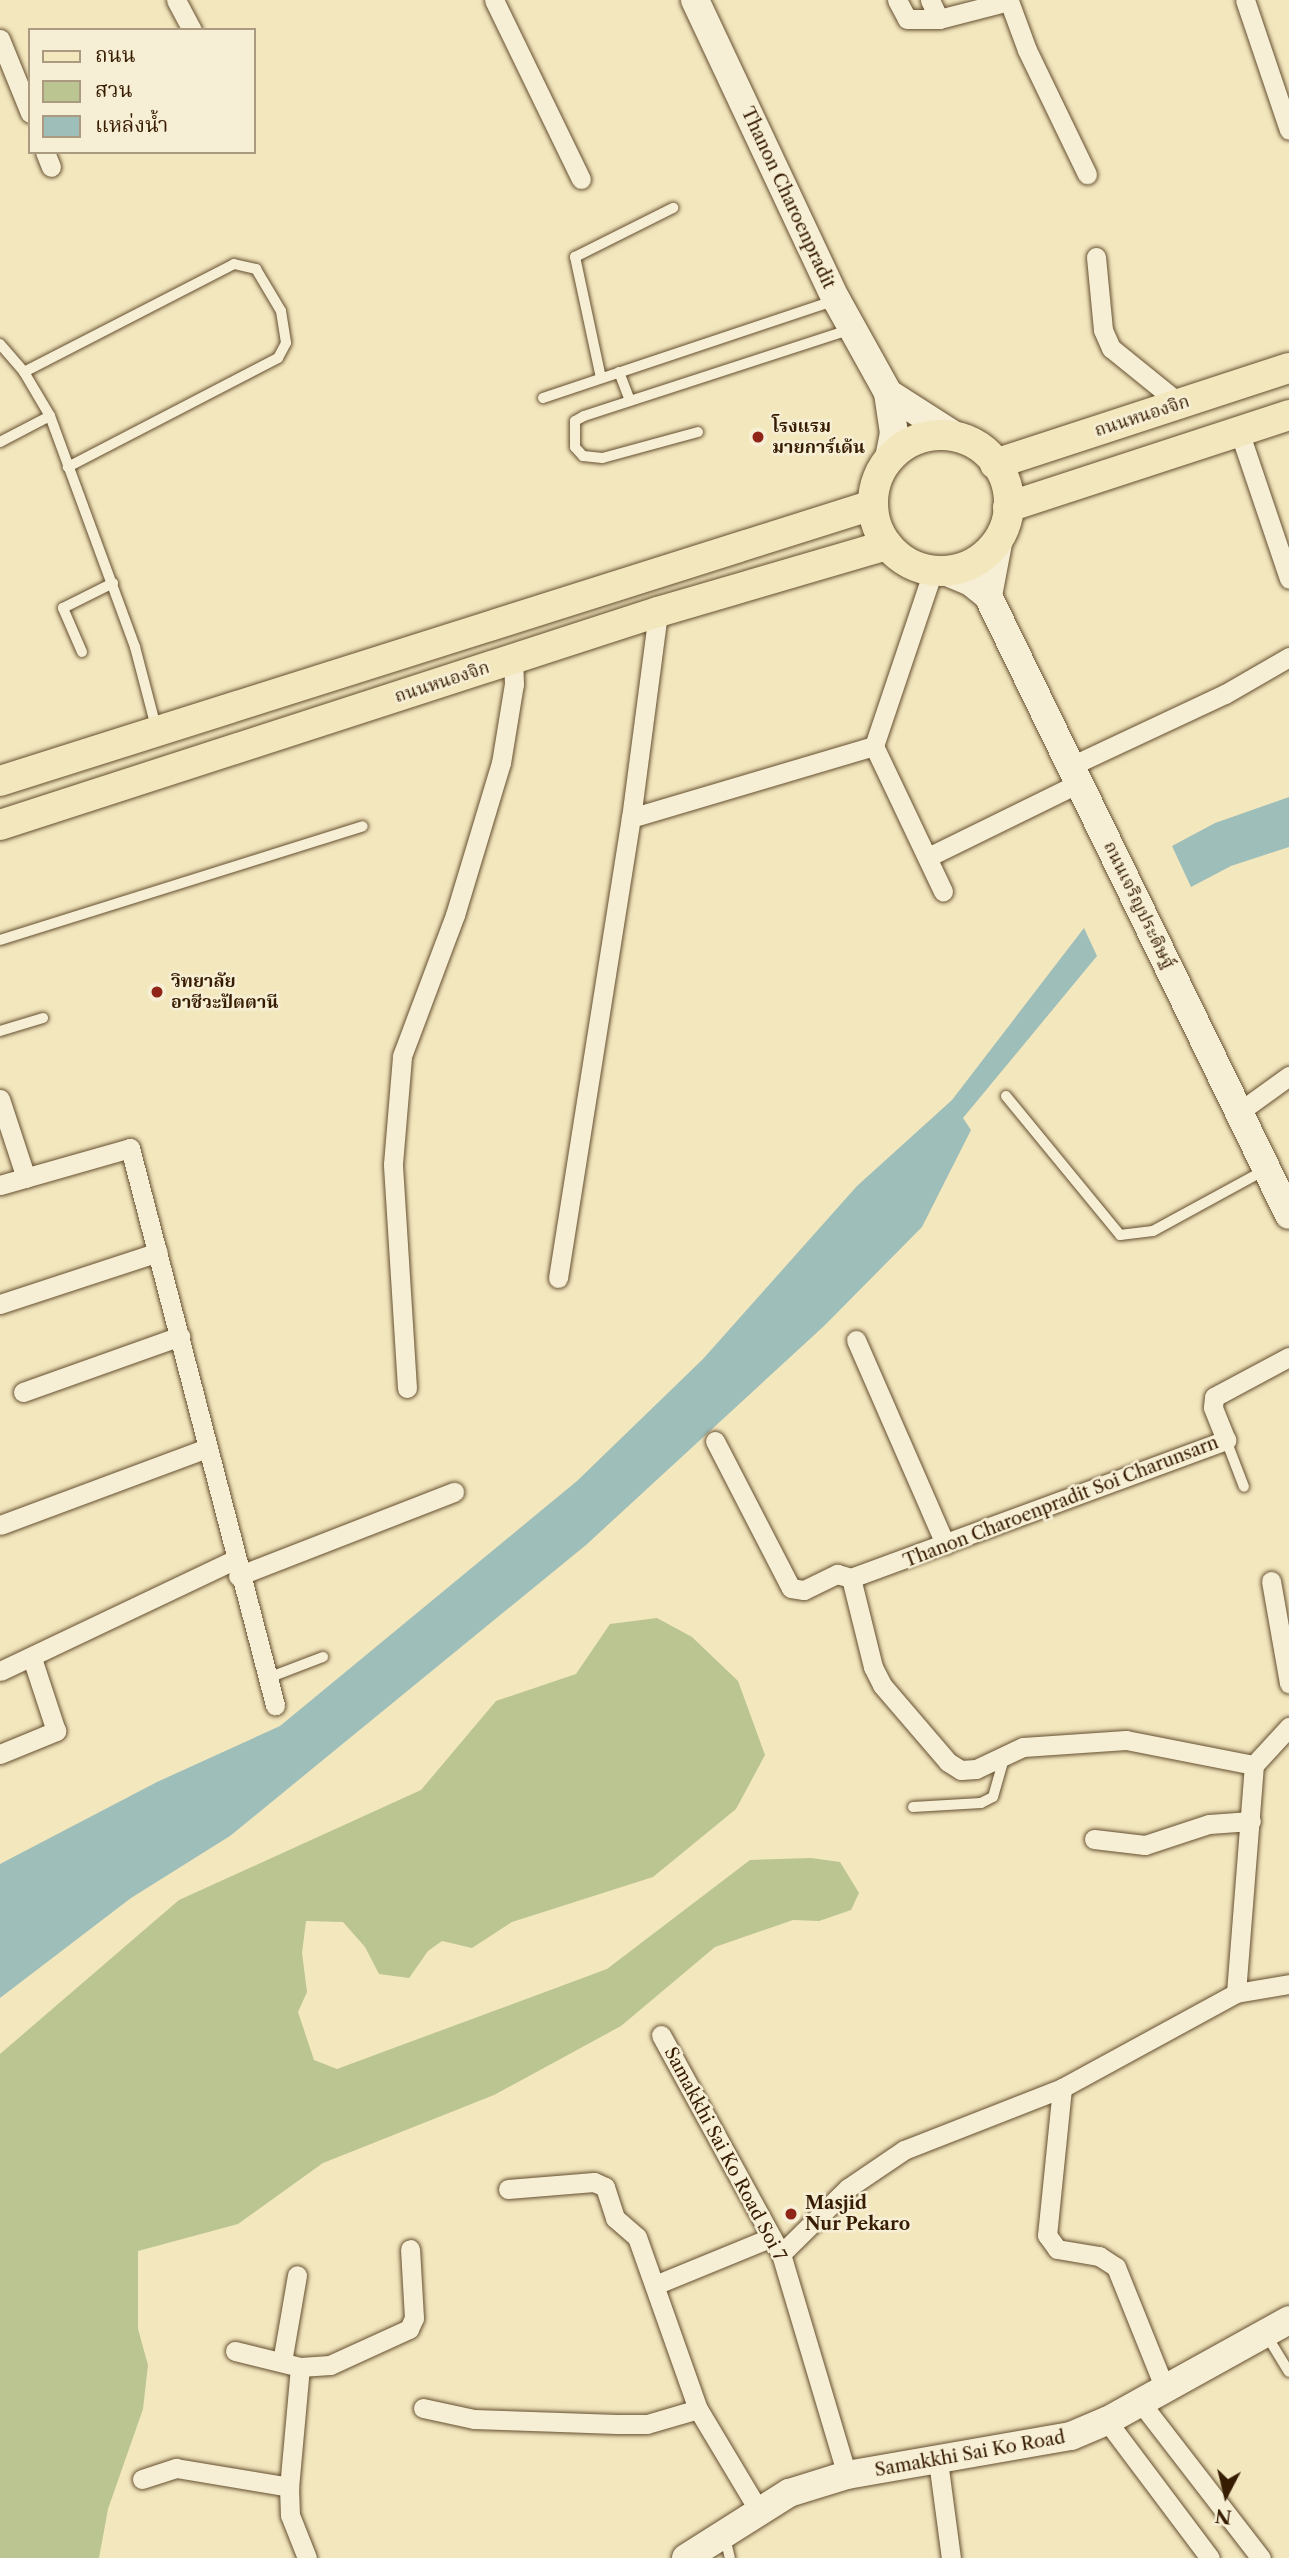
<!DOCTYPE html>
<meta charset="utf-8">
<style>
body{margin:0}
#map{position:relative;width:1289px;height:2558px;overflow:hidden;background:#f3e7be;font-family:"Libre Caslon Text","Noto Serif Thai",serif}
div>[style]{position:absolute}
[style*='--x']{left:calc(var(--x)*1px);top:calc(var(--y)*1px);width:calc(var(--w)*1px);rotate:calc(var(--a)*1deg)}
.green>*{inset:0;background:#bac592}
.water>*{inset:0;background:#9ebeba}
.roads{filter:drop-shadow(0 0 2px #654f30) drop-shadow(0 0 2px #654f30)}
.lane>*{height:10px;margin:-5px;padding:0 5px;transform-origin:5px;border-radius:5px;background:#f7efd5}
.street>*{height:19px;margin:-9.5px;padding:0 9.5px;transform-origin:9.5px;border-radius:9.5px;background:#f7efd5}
.secondary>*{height:28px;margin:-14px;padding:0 14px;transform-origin:14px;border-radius:14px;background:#f7efd5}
.primary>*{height:30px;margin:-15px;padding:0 15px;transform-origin:15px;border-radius:15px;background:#f3e7be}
.primary>.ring{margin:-15px;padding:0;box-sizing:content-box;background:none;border:30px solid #f3e7be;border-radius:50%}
.dots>*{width:19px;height:19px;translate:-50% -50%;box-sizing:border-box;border:4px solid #f7efd5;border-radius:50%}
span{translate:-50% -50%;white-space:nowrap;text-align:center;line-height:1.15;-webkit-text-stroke:5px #f7efd5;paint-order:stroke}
.street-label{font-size:18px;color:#361c00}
.poi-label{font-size:18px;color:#361c00;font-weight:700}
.left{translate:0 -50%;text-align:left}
.legend{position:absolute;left:28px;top:28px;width:228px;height:126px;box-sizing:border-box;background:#f7efd5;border:2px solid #aa9b80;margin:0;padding:9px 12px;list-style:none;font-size:21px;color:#361c00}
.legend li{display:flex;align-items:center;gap:14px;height:35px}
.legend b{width:35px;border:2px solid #aa9b80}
.north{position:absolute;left:1191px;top:2460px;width:70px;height:70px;-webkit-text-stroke:5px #f7efd5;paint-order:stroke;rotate:187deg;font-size:19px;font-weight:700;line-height:28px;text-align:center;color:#361c00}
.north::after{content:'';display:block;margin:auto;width:24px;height:32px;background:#361c00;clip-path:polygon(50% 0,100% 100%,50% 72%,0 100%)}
</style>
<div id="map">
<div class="green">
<i style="clip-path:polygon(657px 1618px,692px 1637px,738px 1681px,765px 1755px,736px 1809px,653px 1877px,512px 1922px,472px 1948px,442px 1941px,428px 1951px,409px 1978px,379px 1974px,365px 1947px,343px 1922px,306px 1921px,302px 1953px,307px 1992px,298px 2012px,314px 2060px,337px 2069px,607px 1969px,750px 1860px,811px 1858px,840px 1862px,859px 1893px,851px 1910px,819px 1921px,793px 1920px,715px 1947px,621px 2026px,494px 2095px,323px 2163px,238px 2224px,138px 2251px,138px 2329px,148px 2365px,143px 2409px,108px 2509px,99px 2558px,0 2558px,0 2054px,179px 1900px,421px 1790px,496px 1701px,576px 1674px,610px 1624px)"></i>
</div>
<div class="water">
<i style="clip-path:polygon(1289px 797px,1289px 847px,1231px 866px,1191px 887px,1172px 846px,1215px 823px)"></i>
<i style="clip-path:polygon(1084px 928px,1097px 956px,963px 1118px,971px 1130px,922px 1227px,824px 1326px,586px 1545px,230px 1836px,131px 1898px,0 1998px,0 1864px,157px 1782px,280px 1726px,577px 1481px,703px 1359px,857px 1186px,952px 1100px)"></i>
</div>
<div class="roads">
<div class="lane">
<i style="--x:0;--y:344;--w:37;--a:49"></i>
<i style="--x:24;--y:372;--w:51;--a:59.4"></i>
<i style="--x:50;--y:416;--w:246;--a:69.8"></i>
<i style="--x:135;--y:647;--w:83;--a:75.3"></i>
<i style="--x:24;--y:372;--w:236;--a:-27.2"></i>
<i style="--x:234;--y:264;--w:23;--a:13"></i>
<i style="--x:256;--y:269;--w:49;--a:59.2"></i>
<i style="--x:281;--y:311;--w:32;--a:81"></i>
<i style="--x:286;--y:343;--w:17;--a:118"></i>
<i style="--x:278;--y:358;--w:237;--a:152.6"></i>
<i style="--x:619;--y:372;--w:31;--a:69"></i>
<i style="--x:601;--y:378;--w:124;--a:-102.1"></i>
<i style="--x:575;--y:257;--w:110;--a:-26.6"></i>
<i style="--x:543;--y:398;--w:309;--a:-18.5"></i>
<i style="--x:698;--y:432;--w:99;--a:164.8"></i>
<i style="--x:602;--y:458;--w:19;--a:-174"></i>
<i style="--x:583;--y:456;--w:12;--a:-132"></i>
<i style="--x:575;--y:447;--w:26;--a:-90"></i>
<i style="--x:575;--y:421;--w:10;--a:-29"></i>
<i style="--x:584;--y:416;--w:279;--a:-18"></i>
<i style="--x:0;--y:442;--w:56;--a:-27.5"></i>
<i style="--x:82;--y:652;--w:48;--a:-113.4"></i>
<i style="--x:63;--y:608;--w:56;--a:-26.6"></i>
<i style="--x:0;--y:940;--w:380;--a:-17.4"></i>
<i style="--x:0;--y:1031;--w:45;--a:-16.8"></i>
<i style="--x:1006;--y:1096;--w:180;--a:50.6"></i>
<i style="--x:1120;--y:1235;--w:33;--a:-7"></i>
<i style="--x:1153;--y:1231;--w:125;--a:-28.6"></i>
<i style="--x:1226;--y:1440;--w:50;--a:69"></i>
<i style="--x:268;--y:1678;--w:59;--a:-20.9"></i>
<i style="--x:913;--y:1807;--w:68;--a:-3.4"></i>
<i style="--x:981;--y:1803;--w:13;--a:-27"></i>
<i style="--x:993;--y:1797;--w:44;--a:-74.1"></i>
<i style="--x:1267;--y:2336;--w:42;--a:58.6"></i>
<i style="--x:725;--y:2537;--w:22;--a:77"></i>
</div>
<div class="street">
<i style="--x:176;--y:0;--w:34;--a:62"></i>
<i style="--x:494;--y:0;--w:199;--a:64.1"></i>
<i style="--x:897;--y:0;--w:21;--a:62"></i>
<i style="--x:907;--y:19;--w:32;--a:0"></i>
<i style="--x:930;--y:0;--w:21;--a:65"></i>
<i style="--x:939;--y:19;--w:72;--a:-14.4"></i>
<i style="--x:1009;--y:1;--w:52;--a:69.8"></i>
<i style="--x:1027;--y:50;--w:138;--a:64.2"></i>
<i style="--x:1245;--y:0;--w:137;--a:71.3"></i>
<i style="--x:0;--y:39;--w:80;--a:67.9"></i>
<i style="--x:45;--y:152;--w:16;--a:68"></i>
<i style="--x:1096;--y:257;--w:73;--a:84.5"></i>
<i style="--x:1103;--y:330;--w:20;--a:66"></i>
<i style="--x:1111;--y:348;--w:87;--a:39"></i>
<i style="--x:1239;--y:431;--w:156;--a:71.3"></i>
<i style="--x:874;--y:746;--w:185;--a:-71.4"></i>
<i style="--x:1071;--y:766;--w:170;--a:-25.1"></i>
<i style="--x:1225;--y:694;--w:74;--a:-30"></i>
<i style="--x:631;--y:818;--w:253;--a:-16.5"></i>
<i style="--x:874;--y:746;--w:161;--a:64.6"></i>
<i style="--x:928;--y:857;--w:168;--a:-26.1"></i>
<i style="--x:0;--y:1099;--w:83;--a:71.8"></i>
<i style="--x:1239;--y:1112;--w:62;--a:-35.8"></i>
<i style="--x:0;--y:1185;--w:135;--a:-15.9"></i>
<i style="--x:130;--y:1148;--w:576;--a:75.41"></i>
<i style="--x:558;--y:1278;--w:466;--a:-81"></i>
<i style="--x:631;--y:818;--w:208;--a:-82.5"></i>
<i style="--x:0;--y:1304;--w:166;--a:-18.2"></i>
<i style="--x:856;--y:1340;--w:223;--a:66.4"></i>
<i style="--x:407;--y:1388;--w:224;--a:-93.6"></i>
<i style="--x:393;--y:1164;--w:108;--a:-85.2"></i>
<i style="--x:402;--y:1056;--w:151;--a:-69.4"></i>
<i style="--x:455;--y:915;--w:159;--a:-73.2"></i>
<i style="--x:501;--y:763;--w:80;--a:-80.7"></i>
<i style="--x:514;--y:684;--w:25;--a:-92"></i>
<i style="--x:23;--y:1392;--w:167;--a:-19.6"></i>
<i style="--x:715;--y:1441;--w:165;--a:62.7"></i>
<i style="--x:791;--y:1588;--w:13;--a:9"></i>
<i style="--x:804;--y:1590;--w:37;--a:-26"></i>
<i style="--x:837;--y:1574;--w:15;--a:16"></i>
<i style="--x:851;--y:1578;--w:92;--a:76.1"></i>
<i style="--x:873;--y:1667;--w:20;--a:63"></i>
<i style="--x:882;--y:1685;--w:101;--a:49.4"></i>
<i style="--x:948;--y:1762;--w:15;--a:32"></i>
<i style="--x:961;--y:1770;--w:15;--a:-4"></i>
<i style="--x:976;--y:1769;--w:52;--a:-25.1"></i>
<i style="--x:1023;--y:1747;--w:103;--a:-3.9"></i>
<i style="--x:1126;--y:1740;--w:130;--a:11.1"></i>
<i style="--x:0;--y:1525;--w:221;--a:-20.4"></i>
<i style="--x:238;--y:1576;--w:232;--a:-21.3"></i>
<i style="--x:851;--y:1578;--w:400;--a:-20.2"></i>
<i style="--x:1226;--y:1440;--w:35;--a:-112"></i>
<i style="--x:1213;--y:1407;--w:10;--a:-84"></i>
<i style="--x:1214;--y:1397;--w:85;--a:-28.1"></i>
<i style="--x:1271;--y:1581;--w:104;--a:80"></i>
<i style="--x:0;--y:1671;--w:259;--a:-25.4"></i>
<i style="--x:0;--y:1754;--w:61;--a:-22.3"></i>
<i style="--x:56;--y:1731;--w:77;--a:-108.2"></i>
<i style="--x:1094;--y:1839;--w:51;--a:6.7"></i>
<i style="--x:1145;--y:1845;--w:67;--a:-18.2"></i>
<i style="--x:1209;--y:1824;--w:42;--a:-4.1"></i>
<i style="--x:1236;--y:1993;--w:229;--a:-85.5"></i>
<i style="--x:1254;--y:1765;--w:52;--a:-47.4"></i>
<i style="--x:661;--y:2035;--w:250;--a:61.3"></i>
<i style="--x:781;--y:2254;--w:231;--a:73.4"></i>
<i style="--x:1062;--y:2088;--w:148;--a:95.8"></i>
<i style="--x:1047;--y:2235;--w:17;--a:54"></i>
<i style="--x:1057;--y:2249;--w:43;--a:9.5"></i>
<i style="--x:1099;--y:2256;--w:20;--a:33"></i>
<i style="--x:1116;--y:2267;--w:131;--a:68.1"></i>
<i style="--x:508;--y:2189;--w:86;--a:-4.7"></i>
<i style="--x:594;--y:2182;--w:12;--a:24"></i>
<i style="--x:605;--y:2187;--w:33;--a:72"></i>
<i style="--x:615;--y:2218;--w:29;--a:41"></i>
<i style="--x:637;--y:2237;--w:182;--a:70.5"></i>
<i style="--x:781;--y:2254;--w:94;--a:-44.6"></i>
<i style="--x:848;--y:2188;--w:68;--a:-34.2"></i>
<i style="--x:904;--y:2150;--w:170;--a:-21.4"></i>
<i style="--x:1062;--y:2088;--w:198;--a:-28.6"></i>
<i style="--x:1236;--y:1993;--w:54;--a:-9.6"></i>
<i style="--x:655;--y:2285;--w:126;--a:-22.3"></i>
<i style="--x:235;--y:2351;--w:67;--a:13.8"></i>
<i style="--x:300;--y:2367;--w:121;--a:95.2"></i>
<i style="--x:289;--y:2487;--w:28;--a:88"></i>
<i style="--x:290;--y:2515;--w:46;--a:68.4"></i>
<i style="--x:282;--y:2362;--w:88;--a:-80.2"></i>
<i style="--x:300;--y:2367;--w:30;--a:-4"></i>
<i style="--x:330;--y:2365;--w:87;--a:-24.5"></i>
<i style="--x:409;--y:2329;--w:12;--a:-66"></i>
<i style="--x:414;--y:2318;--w:69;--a:-93.3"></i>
<i style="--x:1141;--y:2403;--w:196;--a:52.3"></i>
<i style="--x:423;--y:2408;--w:52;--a:12.2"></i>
<i style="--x:474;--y:2419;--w:143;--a:2"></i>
<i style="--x:617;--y:2424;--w:30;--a:0"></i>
<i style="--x:647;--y:2424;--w:53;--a:-16.4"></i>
<i style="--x:698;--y:2409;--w:119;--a:59.1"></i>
<i style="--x:1107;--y:2421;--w:171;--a:53.1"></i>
<i style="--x:938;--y:2461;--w:98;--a:82.4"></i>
<i style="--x:142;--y:2479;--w:36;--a:-18"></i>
<i style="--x:176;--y:2468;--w:115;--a:9.5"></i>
</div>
<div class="secondary">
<i style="--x:695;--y:0;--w:331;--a:64.8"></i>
<i style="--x:836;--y:299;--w:107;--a:61"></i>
<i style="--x:888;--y:393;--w:40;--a:81.5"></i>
<i style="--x:894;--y:433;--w:26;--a:101"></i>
<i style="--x:888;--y:393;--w:83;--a:32.7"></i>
<i style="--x:945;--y:571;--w:28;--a:23"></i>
<i style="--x:971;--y:582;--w:22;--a:39"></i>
<i style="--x:988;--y:596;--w:688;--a:64.07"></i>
<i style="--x:988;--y:596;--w:59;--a:-79.3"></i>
<i style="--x:686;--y:2558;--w:122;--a:-32.3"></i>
<i style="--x:789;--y:2493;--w:61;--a:-17.2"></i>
<i style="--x:847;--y:2475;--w:227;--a:-9.9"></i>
<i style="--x:1071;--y:2436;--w:39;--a:-23"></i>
<i style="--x:1107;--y:2421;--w:208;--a:-29"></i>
</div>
<div class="primary">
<i class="ring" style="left:873px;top:435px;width:106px;height:106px"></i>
<i style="--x:995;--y:464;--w:309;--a:-18.1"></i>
<i style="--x:1008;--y:507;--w:296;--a:-18.1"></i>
<i style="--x:0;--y:781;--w:915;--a:-17.56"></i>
<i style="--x:0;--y:825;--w:692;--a:-17.94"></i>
<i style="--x:658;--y:612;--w:239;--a:-16.3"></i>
</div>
</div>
<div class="dots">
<i style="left:758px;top:437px;background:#8f2418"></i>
<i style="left:157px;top:992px;background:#8f2418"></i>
<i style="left:791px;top:2214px;background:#8f2418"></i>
</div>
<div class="street-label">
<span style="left:788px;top:198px;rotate:65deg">Thanon Charoenpradit</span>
<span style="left:1142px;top:416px;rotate:-18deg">ถนนหนองจิก</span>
<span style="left:442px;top:682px;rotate:-18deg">ถนนหนองจิก</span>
<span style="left:1139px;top:905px;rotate:64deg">ถนนเจริญประดิษฐ์</span>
<span style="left:1061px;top:1502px;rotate:-21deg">Thanon Charoenpradit Soi Charunsarn</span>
<span style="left:725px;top:2154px;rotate:62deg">Samakkhi Sai Ko Road Soi 7</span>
<span style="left:970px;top:2454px;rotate:-10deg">Samakkhi Sai Ko Road</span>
</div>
<div class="poi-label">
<span class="left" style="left:772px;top:437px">โรงแรม<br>มายการ์เด้น</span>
<span class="left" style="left:171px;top:992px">วิทยาลัย<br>อาชีวะปัตตานี</span>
<span class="left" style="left:805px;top:2214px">Masjid<br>Nur Pekaro</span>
</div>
<ul class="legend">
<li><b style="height:9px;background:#f3e7be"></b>ถนน</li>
<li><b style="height:19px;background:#bac592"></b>สวน</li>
<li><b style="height:19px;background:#9ebeba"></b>แหล่งน้ำ</li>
</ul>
<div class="north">N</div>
</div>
